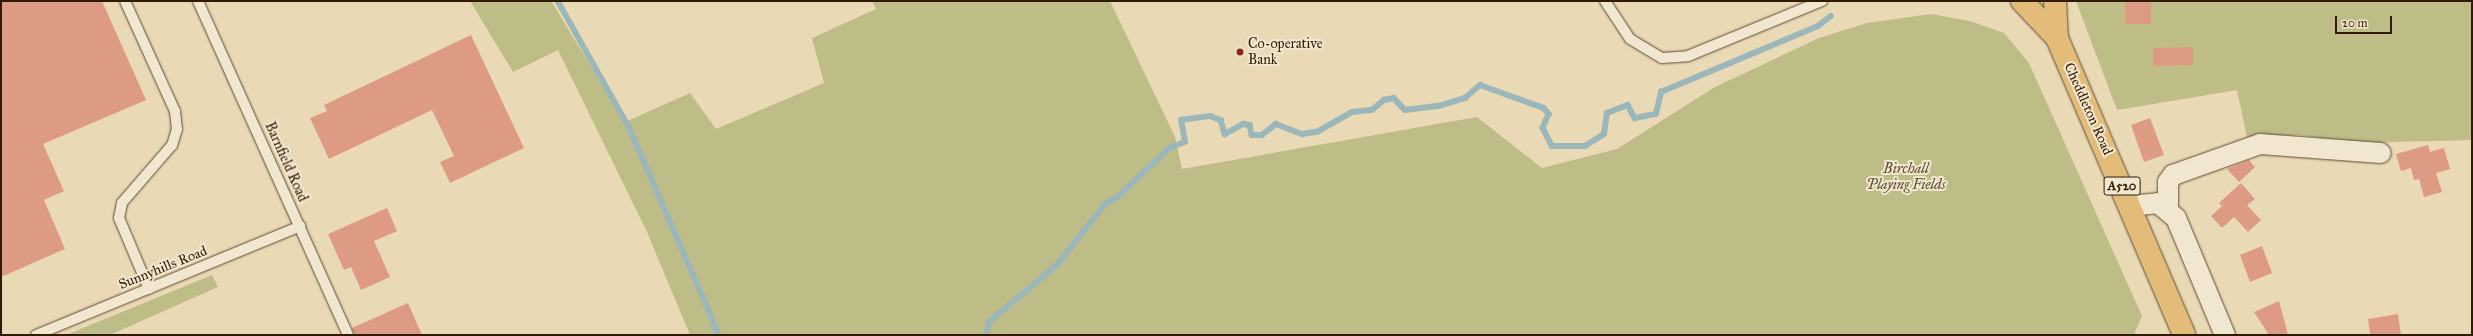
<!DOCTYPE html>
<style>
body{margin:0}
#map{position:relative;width:2473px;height:336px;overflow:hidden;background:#e9d9b5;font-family:"IM FELL Great Primer",serif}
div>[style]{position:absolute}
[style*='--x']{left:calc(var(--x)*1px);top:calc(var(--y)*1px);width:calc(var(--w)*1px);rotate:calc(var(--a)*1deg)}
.green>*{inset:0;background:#bebd88}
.stream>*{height:5.5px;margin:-2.75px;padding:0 2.75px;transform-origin:2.75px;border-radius:2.75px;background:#9cb7b9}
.building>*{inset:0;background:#de9b84}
.roads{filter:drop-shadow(0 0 1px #5e4a2f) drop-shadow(0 0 1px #5e4a2f)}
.service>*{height:10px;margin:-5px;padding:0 5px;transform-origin:5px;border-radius:5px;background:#f1e6cf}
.minor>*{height:20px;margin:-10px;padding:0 10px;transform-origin:10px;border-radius:10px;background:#f1e6cf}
.trunk>*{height:22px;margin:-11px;padding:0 11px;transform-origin:11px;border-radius:11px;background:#e4bc7a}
.dots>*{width:11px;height:11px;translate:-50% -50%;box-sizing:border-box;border:2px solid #f1e6cf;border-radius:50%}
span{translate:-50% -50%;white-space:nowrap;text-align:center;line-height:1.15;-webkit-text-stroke:4px #f1e6cf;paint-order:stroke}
.shield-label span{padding:1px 3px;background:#f1e6cf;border:1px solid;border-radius:3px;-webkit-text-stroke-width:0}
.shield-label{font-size:13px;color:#301b02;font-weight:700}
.poi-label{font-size:14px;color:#301b02}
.left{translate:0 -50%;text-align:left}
.street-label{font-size:14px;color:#301b02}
.park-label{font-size:14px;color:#5b4c2a;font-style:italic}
.frame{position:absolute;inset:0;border:2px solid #301b02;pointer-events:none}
.scale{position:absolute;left:2335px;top:16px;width:57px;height:18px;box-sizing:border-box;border:2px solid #301b02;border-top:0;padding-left:5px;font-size:12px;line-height:14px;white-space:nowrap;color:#301b02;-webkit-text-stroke:3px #f1e6cf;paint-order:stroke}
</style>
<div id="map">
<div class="green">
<i style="clip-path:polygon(470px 1px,551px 1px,625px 122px,690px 93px,716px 129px,824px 83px,812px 38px,876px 9px,872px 1px,1110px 1px,1175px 137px,1182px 169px,1477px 117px,1542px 168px,1617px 149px,1715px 87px,1819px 38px,1867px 23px,1931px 14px,1970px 21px,2004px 33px,2029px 63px,2142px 316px,2134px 335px,690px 335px,647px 232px,558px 50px,513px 72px)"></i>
<i style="clip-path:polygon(2076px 1px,2472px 1px,2472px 140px,2355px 143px,2300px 135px,2247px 137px,2237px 90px,2117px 110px)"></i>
<i style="clip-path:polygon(212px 275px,218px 287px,110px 335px,66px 335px)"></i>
</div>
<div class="stream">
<i style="--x:558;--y:1;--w:147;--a:60.6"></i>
<i style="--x:630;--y:129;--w:206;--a:66.5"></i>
<i style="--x:713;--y:322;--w:14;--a:65"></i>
<i style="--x:986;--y:335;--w:15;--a:-74"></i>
<i style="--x:990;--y:321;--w:87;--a:-39.9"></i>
<i style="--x:1057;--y:265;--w:79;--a:-51.7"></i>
<i style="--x:1106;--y:203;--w:13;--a:-27"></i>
<i style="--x:1118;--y:197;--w:71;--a:-43.9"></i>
<i style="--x:1169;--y:148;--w:17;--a:-21"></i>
<i style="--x:1185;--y:142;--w:22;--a:-100"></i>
<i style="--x:1181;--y:120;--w:29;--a:-8"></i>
<i style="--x:1210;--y:116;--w:12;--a:20"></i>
<i style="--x:1221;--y:120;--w:15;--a:74"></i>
<i style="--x:1225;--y:134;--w:21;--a:-29"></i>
<i style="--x:1243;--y:124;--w:7;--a:8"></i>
<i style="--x:1250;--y:125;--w:10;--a:79"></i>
<i style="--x:1252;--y:135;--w:10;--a:0"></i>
<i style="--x:1262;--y:135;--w:18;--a:-38"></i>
<i style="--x:1276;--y:124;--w:28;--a:21"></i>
<i style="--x:1302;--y:134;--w:15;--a:-8"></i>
<i style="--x:1317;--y:132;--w:40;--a:-29.7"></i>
<i style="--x:1352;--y:112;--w:20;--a:-6"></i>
<i style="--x:1372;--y:110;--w:16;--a:-40"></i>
<i style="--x:1384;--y:100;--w:10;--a:-11"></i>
<i style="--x:1394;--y:98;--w:16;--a:47"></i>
<i style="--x:1405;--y:110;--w:34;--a:-7"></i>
<i style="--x:1439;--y:106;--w:27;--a:-17"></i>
<i style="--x:1465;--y:98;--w:20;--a:-41"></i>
<i style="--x:1480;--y:85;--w:68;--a:19.8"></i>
<i style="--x:1544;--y:108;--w:8;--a:50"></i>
<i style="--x:1549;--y:114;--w:15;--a:113"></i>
<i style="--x:1543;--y:128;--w:20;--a:63"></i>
<i style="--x:1552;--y:146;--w:33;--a:0"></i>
<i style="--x:1585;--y:146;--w:22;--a:-32"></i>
<i style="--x:1604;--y:134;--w:21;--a:-82"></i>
<i style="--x:1607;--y:113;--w:22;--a:-21"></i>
<i style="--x:1628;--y:105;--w:15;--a:62"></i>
<i style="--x:1635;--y:118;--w:21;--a:-11"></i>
<i style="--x:1656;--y:114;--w:23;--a:-77"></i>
<i style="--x:1661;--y:92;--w:170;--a:-22.8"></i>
<i style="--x:1818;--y:26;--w:16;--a:-38"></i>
</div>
<div class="building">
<i style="clip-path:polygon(1px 1px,102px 1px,146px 100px,43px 144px,64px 191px,44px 200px,65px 249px,1px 277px)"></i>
<i style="clip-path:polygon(2125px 1px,2151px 1px,2151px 24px,2125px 24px)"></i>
<i style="clip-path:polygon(471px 35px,524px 148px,450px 183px,440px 162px,454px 156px,432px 110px,329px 159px,310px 118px,327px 111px,324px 105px)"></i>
<i style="clip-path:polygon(2193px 47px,2193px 65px,2153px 66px,2153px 48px)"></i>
<i style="clip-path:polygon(2150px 118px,2164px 155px,2144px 162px,2131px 125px)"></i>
<i style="clip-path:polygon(2428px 145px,2430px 152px,2444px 148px,2450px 169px,2436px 173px,2442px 192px,2424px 197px,2419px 179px,2414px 180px,2411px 168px,2401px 171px,2396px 154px)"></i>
<i style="clip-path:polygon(2249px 160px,2255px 167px,2239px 182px,2227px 169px)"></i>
<i style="clip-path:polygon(2241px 183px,2255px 199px,2247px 205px,2261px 220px,2248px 232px,2234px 217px,2222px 228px,2211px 216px,2222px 206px,2219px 203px)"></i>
<i style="clip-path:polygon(387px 208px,397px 231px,374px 241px,390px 277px,361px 290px,351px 267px,344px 270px,328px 234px)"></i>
<i style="clip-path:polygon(2262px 246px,2272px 273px,2250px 282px,2240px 255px)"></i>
<i style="clip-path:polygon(2279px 301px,2288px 335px,2269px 335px,2254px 312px)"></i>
<i style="clip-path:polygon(408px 303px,422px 335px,354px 335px,352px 328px)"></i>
<i style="clip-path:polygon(2398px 314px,2401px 335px,2370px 335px,2368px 319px)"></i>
</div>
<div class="roads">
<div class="service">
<i style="--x:125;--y:1;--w:121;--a:65.6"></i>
<i style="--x:175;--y:111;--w:18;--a:84"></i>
<i style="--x:177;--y:129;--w:17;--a:107"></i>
<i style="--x:172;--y:145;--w:77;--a:130.8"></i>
<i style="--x:122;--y:203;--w:15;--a:101"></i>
<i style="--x:119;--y:218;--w:77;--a:67.1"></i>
<i style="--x:198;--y:1;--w:366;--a:65.8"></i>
<i style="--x:1605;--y:1;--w:45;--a:56.7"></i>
<i style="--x:1630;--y:39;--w:37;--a:31"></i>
<i style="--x:1662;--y:58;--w:26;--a:-4"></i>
<i style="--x:1688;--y:56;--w:145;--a:-22.3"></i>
<i style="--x:36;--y:335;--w:286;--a:-22.4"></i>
</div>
<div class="minor">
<i style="--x:2131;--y:206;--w:27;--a:-6"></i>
<i style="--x:2158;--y:203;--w:23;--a:40"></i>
<i style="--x:2176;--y:218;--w:127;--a:67.3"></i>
<i style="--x:2168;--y:209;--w:27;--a:-90"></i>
<i style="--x:2168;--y:182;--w:9;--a:-54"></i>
<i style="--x:2173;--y:175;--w:92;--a:-19.6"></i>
<i style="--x:2260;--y:144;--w:121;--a:4.3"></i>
</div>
<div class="trunk">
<i style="--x:2022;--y:1;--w:51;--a:46.6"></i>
<i style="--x:2057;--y:38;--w:323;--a:66.8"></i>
<i style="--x:2055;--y:1;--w:37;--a:87"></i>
</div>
</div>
<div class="dots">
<i style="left:1240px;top:52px;background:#8f2418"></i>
</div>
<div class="shield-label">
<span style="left:2122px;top:186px">A520</span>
</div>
<div class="poi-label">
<span class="left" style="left:1248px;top:52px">Co-operative<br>Bank</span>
</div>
<div class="street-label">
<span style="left:2088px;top:109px;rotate:66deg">Cheddleton Road</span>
<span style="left:286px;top:162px;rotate:66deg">Barnfield Road</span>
<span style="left:163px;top:268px;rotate:-22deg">Sunnyhills Road</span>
</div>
<div class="park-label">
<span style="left:1906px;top:177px">Birchall<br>Playing Fields</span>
</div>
<div class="frame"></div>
<div class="scale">20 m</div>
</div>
